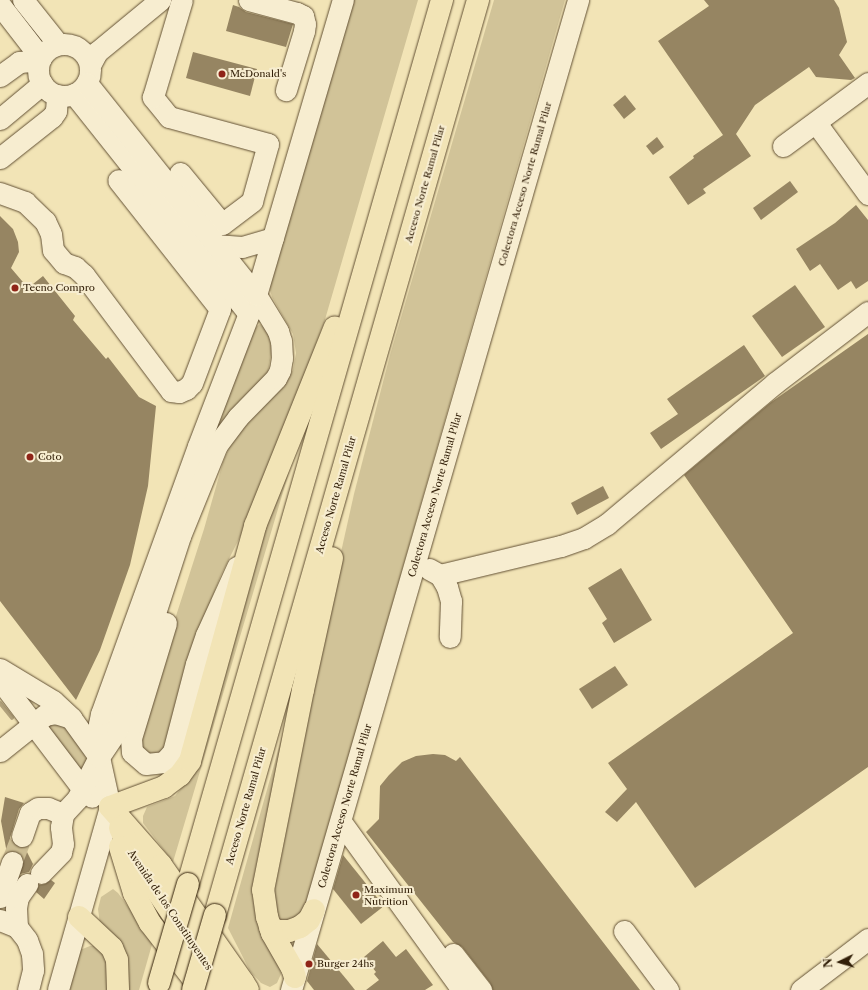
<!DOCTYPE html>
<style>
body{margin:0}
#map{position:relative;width:868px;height:990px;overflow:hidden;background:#f2e4b6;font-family:"Libre Caslon Text",serif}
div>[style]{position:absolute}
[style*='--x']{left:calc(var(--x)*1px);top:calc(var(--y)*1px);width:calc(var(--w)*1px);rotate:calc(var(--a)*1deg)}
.green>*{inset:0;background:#d1c398}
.stream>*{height:4px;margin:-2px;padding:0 2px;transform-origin:2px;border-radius:2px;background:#b1a17b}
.building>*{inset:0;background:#968562}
.minor-tunnel>*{height:21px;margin-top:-10.5px;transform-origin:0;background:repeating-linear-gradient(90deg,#ccbd93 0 21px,transparent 0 31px)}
.roads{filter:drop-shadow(0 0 1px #625034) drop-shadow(0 0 1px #625034)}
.minor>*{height:21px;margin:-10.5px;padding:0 10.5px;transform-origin:10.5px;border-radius:10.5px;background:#f7edd0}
.minor>.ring{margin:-10.5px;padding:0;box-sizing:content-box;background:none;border:21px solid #f7edd0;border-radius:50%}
.major>*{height:22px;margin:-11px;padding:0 11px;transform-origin:11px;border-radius:11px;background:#f2e4b6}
.highway>*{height:22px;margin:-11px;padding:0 11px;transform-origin:11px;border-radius:11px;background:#f2e4b6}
.bridges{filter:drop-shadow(0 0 1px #321f08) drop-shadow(0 0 1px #321f08)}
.highway-bridge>*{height:22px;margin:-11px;padding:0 11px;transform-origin:11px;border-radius:11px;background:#f2e4b6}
.dots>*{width:11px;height:11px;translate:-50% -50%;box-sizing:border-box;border:2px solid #f7edd0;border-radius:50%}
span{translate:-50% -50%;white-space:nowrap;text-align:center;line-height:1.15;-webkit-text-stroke:4px #f7edd0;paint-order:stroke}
.poi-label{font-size:10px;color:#321f08}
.left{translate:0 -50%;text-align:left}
.street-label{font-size:10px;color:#321f08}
.north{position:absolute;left:820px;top:942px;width:40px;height:40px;-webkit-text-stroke:3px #f7edd0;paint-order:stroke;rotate:265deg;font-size:11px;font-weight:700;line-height:16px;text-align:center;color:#321f08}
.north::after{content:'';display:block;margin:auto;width:14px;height:18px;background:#321f08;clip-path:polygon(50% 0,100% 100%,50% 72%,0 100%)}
</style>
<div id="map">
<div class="green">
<i style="clip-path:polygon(353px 0,418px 0,324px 323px,250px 517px,221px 575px,201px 626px,167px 744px,159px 757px,143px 751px,138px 734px,204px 529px,223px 462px,233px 438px,278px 392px,293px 370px,296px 353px,293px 334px,272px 297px,269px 287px)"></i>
<i style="clip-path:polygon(494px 0,565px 0,308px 899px,302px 911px,294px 920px,285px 922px,277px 917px,271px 890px,316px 664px,354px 494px,390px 355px)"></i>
<i style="clip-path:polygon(260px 324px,267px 330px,272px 349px,268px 372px,209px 440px,243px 350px,255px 328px)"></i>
<i style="clip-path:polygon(289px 472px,173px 862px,143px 823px,143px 816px,147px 807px,175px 796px,187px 781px,249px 565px,284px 473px)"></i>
<i style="clip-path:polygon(292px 701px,266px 829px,281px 974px,277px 983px,270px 987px,261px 983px,250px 971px,228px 928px)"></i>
<i style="clip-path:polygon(56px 721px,68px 730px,84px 753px,87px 761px,80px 774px,50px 736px,47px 723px)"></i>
<i style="clip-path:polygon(113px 889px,118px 893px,153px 941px,139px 990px,124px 990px,100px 924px,98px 909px,101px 897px)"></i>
<i style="clip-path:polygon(98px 945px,108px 955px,112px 990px,63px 990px,80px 950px,90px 946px)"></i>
</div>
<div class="stream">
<i style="--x:0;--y:703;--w:19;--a:51"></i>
</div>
<div class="building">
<i style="clip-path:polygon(704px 0,834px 0,839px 8px,847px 42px,839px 55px,855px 78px,851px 80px,816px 77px,809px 67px,755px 105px,736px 134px,751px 156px,703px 189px,706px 193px,688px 205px,669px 177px,694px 158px,693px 156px,723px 135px,658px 41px,709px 6px)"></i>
<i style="clip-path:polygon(233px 5px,239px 7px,246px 12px,293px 24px,286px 47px,226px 31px)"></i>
<i style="clip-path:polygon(193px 52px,257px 69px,250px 96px,186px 78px)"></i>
<i style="clip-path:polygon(625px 95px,636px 109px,624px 119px,613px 105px)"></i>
<i style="clip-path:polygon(657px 137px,664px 147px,653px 155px,646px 146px)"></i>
<i style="clip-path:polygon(790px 181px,798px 192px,761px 220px,753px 208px)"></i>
<i style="clip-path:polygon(856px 205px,868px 220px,868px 281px,856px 289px,851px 281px,838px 290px,820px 264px,810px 271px,796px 249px,835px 223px)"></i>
<i style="clip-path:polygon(0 216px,13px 229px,18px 242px,19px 252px,11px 268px,28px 288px,43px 276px,75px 316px,73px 320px,106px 359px,108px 357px,139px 397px,156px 406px,148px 486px,130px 565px,100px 650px,76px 700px,0 601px)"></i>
<i style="clip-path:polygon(795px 285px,825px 327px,782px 357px,752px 316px)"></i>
<i style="clip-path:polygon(868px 334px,868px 767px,695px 888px,636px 802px,617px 822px,605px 812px,627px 789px,608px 763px,793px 633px,684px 475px,770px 403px)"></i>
<i style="clip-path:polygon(744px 345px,765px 376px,661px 449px,650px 433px,678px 414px,667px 399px)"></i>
<i style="clip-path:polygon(603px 486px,609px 498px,577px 515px,571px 503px)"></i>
<i style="clip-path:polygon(621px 568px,652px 620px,614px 643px,602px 623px,607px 619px,588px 588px)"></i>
<i style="clip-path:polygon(615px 666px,628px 685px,592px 709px,579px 689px)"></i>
<i style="clip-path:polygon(433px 754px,445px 755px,456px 761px,460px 757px,640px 990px,493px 990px,490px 983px,462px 947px,453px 942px,366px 832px,379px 819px,380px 786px,389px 775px,402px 762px,416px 756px)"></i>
<i style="clip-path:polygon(5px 797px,24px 803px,19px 809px,10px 838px,13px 844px,18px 847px,25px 848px,33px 864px,29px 872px,20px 874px,24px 860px,21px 854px,16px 851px,7px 851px,6px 848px,1px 821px)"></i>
<i style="clip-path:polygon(343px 855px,384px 906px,361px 924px,333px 889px)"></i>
<i style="clip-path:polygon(51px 880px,55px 883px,44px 899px,36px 892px,39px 885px,45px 884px)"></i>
<i style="clip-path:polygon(383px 941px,396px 957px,406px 949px,433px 985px,425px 990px,366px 990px,379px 980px,374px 974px,376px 972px,364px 957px)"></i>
<i style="clip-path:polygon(317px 944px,347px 980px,355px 990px,314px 990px,307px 981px)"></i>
</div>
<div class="minor-tunnel">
<i style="--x:12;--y:862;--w:28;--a:-69"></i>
</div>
<div class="roads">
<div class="minor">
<i style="--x:23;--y:0;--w:56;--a:51.5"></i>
<i style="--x:249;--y:0;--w:50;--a:15.2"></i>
<i style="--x:297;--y:13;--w:7;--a:27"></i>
<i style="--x:303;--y:16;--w:8;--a:76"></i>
<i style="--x:305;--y:24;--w:7;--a:98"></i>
<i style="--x:304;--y:31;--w:62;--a:107"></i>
<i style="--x:0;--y:5;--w:67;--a:52.3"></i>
<i class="ring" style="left:38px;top:44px;width:31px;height:31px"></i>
<i style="--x:90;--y:65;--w:15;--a:-62"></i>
<i style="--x:97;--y:52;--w:82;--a:-39.5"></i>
<i style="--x:0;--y:76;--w:24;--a:-36"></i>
<i style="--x:19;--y:62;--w:13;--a:-4"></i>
<i style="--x:32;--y:61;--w:7;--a:34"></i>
<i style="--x:74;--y:94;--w:281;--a:51.5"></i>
<i style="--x:0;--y:119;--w:55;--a:-39.8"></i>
<i style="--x:816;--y:123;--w:88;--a:53.8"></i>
<i style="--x:783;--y:146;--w:106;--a:-36.5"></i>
<i style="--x:0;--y:158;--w:66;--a:-38.3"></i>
<i style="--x:52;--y:117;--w:7;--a:-56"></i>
<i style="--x:56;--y:111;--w:16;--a:-86"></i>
<i style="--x:180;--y:173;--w:66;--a:50.5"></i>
<i style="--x:222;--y:224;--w:38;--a:-37"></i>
<i style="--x:252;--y:201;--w:59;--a:-74.3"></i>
<i style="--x:268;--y:144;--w:103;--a:-164.7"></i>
<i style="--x:169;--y:117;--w:26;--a:-129"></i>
<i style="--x:153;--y:97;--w:101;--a:-73.4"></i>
<i style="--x:0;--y:193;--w:27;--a:20"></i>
<i style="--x:25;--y:202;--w:28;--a:44"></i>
<i style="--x:45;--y:221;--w:14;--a:65"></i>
<i style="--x:51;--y:234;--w:16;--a:83"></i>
<i style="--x:53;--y:250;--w:17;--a:50"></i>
<i style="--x:64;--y:263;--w:12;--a:20"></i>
<i style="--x:75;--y:267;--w:12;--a:42"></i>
<i style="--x:84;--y:275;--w:145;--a:53.1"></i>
<i style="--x:171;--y:391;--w:8;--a:7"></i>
<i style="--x:179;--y:392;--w:8;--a:-23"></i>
<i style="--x:186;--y:389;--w:8;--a:-45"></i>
<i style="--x:192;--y:383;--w:79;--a:-69.3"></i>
<i style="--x:220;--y:309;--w:164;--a:-128.3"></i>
<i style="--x:215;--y:245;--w:27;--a:4"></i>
<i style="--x:242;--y:247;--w:32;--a:-16"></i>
<i style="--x:429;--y:569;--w:13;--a:29"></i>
<i style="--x:440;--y:575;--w:14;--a:60"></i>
<i style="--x:447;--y:587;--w:15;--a:74"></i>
<i style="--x:451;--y:601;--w:36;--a:92"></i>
<i style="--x:440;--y:575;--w:124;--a:-13.5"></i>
<i style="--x:561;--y:546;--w:24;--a:-19"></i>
<i style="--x:584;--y:538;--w:27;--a:-31"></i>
<i style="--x:607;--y:524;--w:219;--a:-40"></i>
<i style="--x:775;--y:383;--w:117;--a:-37.4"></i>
<i style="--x:166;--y:623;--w:120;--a:106.9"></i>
<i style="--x:131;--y:738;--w:14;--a:86"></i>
<i style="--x:132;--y:752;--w:18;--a:41"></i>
<i style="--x:146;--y:764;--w:18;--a:-6"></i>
<i style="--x:164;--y:762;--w:13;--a:-48"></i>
<i style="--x:173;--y:752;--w:91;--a:-75.4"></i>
<i style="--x:196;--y:664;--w:31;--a:-71"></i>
<i style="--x:206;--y:635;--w:75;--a:-65.5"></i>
<i style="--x:0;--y:669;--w:62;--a:31.1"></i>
<i style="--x:53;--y:701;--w:25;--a:43"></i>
<i style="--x:71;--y:718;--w:48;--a:54.3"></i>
<i style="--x:99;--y:757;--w:51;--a:77.6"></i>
<i style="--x:110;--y:807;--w:190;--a:105.9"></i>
<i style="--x:0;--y:680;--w:136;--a:52.8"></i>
<i style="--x:82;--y:788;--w:13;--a:42"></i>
<i style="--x:0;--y:751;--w:58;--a:-38.7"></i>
<i style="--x:45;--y:715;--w:10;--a:-11"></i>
<i style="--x:55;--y:713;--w:17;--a:17"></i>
<i style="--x:99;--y:757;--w:33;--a:-90"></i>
<i style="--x:99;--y:724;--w:10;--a:-79"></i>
<i style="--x:101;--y:714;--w:285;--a:-70.1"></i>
<i style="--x:198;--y:446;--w:162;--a:-69"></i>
<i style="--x:256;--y:295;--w:308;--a:-73.6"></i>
<i style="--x:341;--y:822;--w:207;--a:54.2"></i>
<i style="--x:22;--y:836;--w:24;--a:-71"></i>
<i style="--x:30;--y:813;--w:9;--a:-32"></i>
<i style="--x:38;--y:808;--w:10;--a:0"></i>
<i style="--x:48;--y:808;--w:16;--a:22"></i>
<i style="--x:41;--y:873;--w:29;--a:-46"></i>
<i style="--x:61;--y:852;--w:8;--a:-76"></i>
<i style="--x:63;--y:844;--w:17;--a:-97"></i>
<i style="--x:61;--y:827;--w:13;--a:-81"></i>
<i style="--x:63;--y:814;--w:21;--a:-47"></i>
<i style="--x:77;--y:799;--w:47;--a:-62.4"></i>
<i style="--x:99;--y:757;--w:32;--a:-56"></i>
<i style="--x:117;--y:730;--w:204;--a:-72"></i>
<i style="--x:180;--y:536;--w:98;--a:-67.9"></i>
<i style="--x:217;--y:445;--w:35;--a:-53"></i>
<i style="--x:238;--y:417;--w:54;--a:-45.7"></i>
<i style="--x:276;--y:378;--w:9;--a:-63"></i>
<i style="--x:280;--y:370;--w:12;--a:-81"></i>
<i style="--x:282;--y:358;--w:17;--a:-93"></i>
<i style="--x:281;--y:341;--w:10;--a:-107"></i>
<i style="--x:278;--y:331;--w:42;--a:-121.4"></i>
<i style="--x:256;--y:295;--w:271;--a:-128.6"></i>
<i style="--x:0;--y:897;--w:37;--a:-71"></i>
<i style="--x:0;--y:920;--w:18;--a:22"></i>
<i style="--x:17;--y:927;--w:16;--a:52"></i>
<i style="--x:27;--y:940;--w:15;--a:70"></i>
<i style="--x:32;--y:954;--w:16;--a:86"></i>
<i style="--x:33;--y:970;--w:21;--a:104"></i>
<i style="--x:17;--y:927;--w:19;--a:-93"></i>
<i style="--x:16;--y:908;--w:11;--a:-80"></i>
<i style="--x:18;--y:897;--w:16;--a:-55"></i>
<i style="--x:624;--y:931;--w:74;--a:53.3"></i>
<i style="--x:453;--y:954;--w:46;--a:52.1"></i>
<i style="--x:291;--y:990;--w:1031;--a:-73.83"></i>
<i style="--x:801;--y:990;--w:84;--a:-37.3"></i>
</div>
<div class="major">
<i style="--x:110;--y:807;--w:77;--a:48.7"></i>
<i style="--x:161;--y:865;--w:143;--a:55"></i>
<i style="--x:243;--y:982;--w:9;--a:58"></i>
<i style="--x:120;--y:828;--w:27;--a:66"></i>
<i style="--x:131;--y:853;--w:166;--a:55.8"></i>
<i style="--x:120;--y:847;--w:48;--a:73.1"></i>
<i style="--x:134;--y:893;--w:34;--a:62"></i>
<i style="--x:150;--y:923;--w:85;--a:52.2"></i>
</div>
<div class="highway">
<i style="--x:110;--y:807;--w:58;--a:-20.3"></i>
<i style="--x:164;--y:787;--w:20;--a:-37"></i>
<i style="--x:180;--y:775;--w:17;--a:-54"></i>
<i style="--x:190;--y:761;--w:244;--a:-74.5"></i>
<i style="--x:255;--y:526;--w:214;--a:-68.1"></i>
<i style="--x:188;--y:884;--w:920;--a:-73.97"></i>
<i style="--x:215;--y:915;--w:952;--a:-73.96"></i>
<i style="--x:79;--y:917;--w:45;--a:43.2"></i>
<i style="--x:112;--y:948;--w:13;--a:67"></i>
<i style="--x:117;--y:960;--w:30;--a:88"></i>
<i style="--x:270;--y:927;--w:9;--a:27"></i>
<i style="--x:278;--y:931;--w:11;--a:0"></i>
<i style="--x:289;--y:931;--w:12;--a:-20"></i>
<i style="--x:300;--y:927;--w:11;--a:-38"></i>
<i style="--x:309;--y:920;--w:11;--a:-63"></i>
<i style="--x:295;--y:977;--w:9;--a:-108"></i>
<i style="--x:292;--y:968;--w:40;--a:-119.7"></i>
<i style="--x:272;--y:933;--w:17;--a:-107"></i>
<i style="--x:267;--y:917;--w:27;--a:-98"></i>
<i style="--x:263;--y:890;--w:204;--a:-78.7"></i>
<i style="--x:303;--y:690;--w:135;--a:-77.6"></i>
</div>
</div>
<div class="bridges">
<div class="highway-bridge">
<i style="--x:159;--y:983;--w:103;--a:-73.7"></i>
<i style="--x:193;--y:990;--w:78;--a:-73.7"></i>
</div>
</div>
<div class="dots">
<i style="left:222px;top:74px;background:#8f2418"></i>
<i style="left:15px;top:288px;background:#8f2418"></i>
<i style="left:30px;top:457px;background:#8f2418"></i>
<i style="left:356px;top:895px;background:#8f2418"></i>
<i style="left:309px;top:964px;background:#8f2418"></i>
</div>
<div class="poi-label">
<span class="left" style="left:230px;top:74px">McDonald's</span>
<span class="left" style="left:23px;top:288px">Tecno Compro</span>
<span class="left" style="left:38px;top:457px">Coto</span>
<span class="left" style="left:364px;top:895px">Maximum<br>Nutrition</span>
<span class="left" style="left:317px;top:964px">Burger 24hs</span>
</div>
<div class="street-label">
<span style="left:425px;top:184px;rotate:-74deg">Acceso Norte Ramal Pilar</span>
<span style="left:525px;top:184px;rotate:-74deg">Colectora Acceso Norte Ramal Pilar</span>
<span style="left:336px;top:495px;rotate:-74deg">Acceso Norte Ramal Pilar</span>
<span style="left:435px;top:495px;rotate:-74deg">Colectora Acceso Norte Ramal Pilar</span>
<span style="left:246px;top:806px;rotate:-74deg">Acceso Norte Ramal Pilar</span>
<span style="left:345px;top:806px;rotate:-74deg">Colectora Acceso Norte Ramal Pilar</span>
<span style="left:170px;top:910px;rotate:56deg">Avenida de los Constituyentes</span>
</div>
<div class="north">N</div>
</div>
